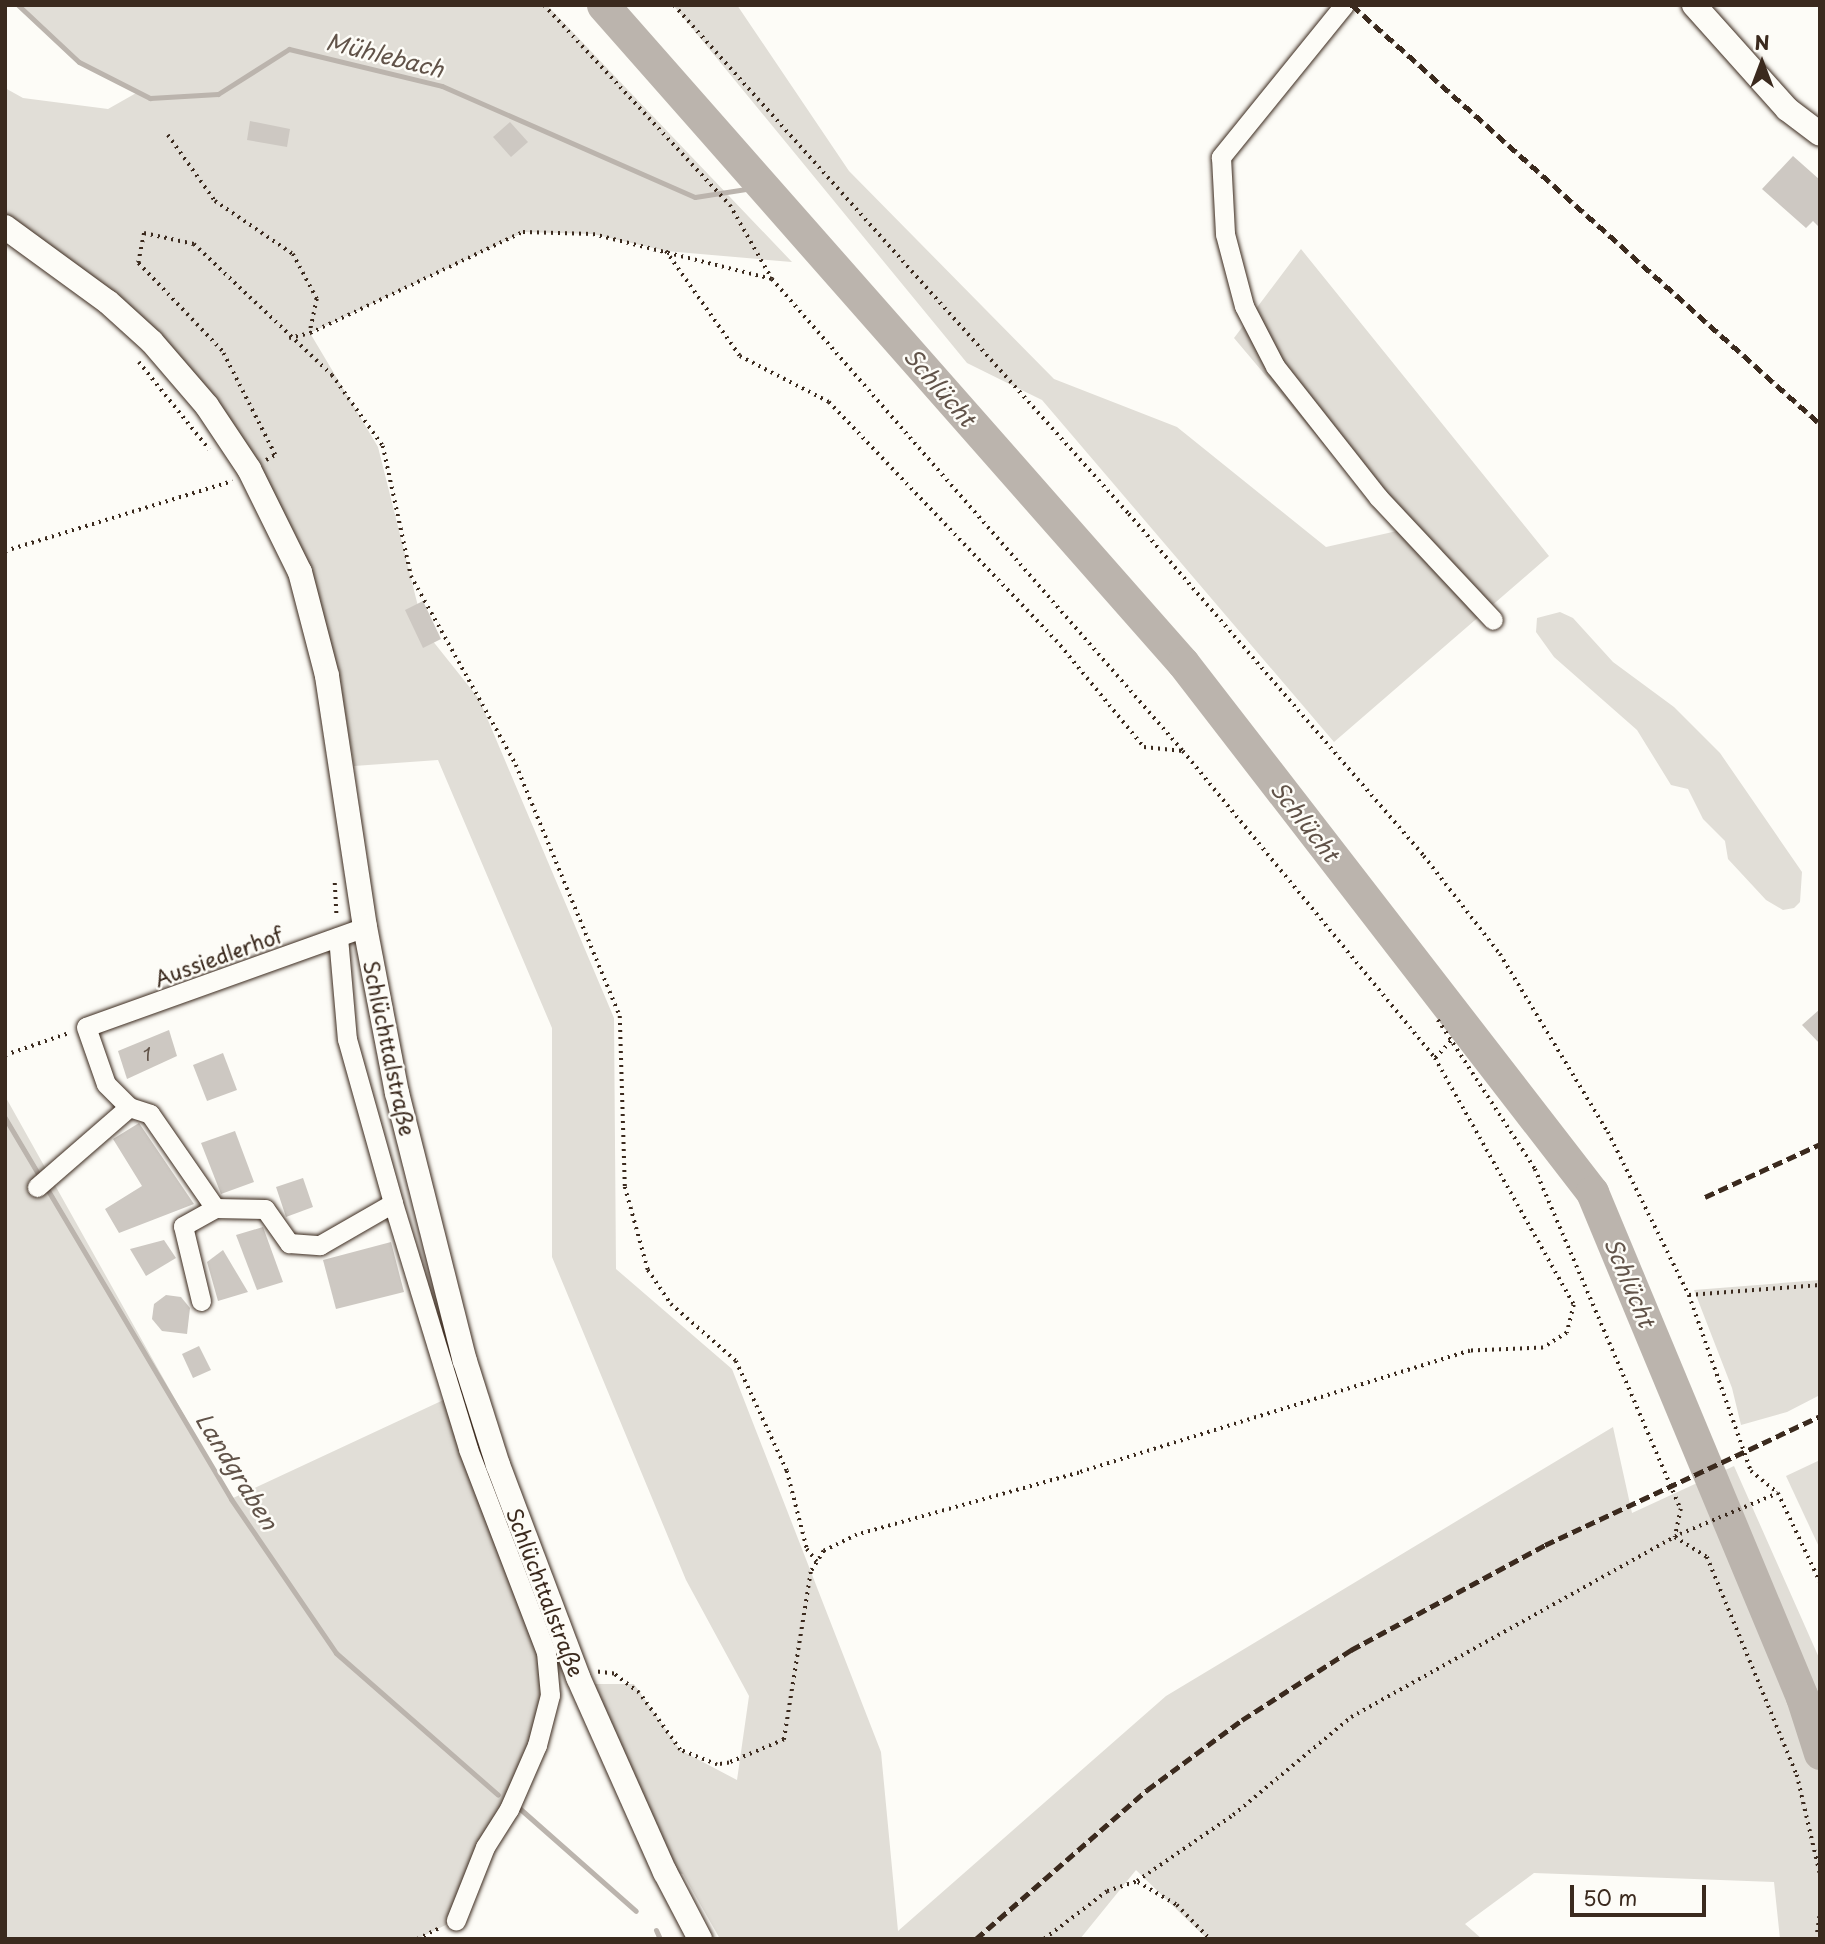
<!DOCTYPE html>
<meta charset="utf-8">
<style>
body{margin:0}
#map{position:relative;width:1825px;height:1944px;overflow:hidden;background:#fdfcf7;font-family:"Playpen Sans",sans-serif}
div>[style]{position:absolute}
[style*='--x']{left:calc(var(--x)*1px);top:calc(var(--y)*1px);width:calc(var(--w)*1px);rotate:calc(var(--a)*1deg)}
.green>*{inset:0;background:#e1ded7}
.stream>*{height:5px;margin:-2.5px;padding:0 2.5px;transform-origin:2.5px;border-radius:2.5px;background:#bbb4ad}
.river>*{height:33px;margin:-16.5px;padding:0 16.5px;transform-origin:16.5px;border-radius:16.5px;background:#bbb4ad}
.building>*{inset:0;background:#cdc8c2}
.path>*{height:3.5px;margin-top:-1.75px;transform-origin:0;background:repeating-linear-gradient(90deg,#3b2a1e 0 2px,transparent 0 7px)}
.roads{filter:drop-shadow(0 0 2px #3b2a1e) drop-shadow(0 0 2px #3b2a1e)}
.minor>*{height:19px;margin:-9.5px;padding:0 9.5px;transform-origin:9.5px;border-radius:9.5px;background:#fdfcf7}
.major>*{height:24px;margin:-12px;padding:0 12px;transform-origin:12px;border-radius:12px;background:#fdfcf7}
.rail>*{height:5px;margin-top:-2.5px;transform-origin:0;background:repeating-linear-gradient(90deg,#3b2a1e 0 10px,transparent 0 15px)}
span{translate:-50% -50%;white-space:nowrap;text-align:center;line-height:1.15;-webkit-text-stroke:5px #fdfcf7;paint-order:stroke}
.number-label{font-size:18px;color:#605247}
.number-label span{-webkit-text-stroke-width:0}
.street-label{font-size:21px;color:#3b2a1e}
.water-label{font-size:23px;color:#615349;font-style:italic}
.frame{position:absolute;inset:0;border:7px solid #3b2a1e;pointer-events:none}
.north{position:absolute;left:1727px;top:28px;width:70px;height:70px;-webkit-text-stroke:5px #fdfcf7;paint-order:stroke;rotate:0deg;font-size:19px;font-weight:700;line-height:28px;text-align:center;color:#3b2a1e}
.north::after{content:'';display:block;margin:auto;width:24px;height:32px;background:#3b2a1e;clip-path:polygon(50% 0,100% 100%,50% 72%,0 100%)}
.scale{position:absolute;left:1570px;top:1885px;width:136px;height:32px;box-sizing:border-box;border:4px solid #3b2a1e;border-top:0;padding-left:9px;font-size:21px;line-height:24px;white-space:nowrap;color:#3b2a1e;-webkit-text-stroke:5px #fdfcf7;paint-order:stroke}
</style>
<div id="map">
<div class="green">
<i style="clip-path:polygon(18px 5px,547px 5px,792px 262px,666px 251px,593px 234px,524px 232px,310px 333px,378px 447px,424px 630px,479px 699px,614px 1018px,616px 1269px,732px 1369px,881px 1752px,898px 1931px,1166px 1696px,1613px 1427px,1632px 1513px,1734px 1466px,1820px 1660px,1820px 1939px,1780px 1939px,1774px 1882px,1534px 1873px,1465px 1924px,1482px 1939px,1207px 1939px,1136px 1870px,1080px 1939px,720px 1939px,683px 1874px,665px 1872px,593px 1684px,634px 1684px,680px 1750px,737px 1780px,749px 1696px,686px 1580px,552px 1257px,552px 1028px,438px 760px,354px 766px,339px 676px,280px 508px,70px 261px,5px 215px,5px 88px,23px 98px,108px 109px,138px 92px,79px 62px)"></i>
<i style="clip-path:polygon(673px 5px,737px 5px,849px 171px,1054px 379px,1177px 427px,1326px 547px,1397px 531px,1234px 338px,1301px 249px,1549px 556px,1334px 742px,1042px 400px,967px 363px)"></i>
<i style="clip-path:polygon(1560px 612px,1573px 618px,1613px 662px,1674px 707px,1720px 753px,1802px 872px,1800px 902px,1794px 908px,1783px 910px,1766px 900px,1728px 859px,1725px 841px,1703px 819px,1688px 789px,1671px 785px,1637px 730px,1554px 657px,1536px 632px,1537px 618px)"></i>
<i style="clip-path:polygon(5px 1096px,231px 1499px,452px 1396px,550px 1695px,456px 1920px,417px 1939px,5px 1939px)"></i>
<i style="clip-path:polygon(1820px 1280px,1820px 1395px,1787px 1412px,1741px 1425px,1732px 1388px,1694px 1290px)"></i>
<i style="clip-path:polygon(1820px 1460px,1820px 1549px,1786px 1476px)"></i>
</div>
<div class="stream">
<i style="--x:18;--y:5;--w:83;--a:43.1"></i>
<i style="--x:79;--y:62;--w:80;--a:26.9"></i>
<i style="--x:150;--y:98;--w:68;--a:-3.4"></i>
<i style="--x:218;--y:94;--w:84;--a:-32.4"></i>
<i style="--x:289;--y:49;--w:157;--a:13.6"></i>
<i style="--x:442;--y:86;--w:276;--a:23.7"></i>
<i style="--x:695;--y:197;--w:71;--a:-8.9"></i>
<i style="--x:5;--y:1118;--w:443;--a:59.3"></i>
<i style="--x:231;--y:1499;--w:186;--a:55.7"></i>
<i style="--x:336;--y:1653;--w:215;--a:41.2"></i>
<i style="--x:518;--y:1807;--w:157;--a:41.4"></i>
<i style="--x:656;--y:1930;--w:10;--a:66"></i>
</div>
<div class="river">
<i style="--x:603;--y:5;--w:877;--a:48.61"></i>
<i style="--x:1183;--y:663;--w:669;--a:52.29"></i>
<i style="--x:1592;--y:1192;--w:547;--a:67.42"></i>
<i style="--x:1802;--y:1697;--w:59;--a:72.2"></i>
</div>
<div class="building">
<i style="clip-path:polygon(250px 121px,290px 129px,287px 147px,247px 140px)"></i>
<i style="clip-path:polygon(510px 122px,528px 142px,511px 157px,493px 137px)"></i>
<i style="clip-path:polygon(1793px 156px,1820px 180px,1820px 228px,1813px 221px,1806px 228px,1762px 189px)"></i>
<i style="clip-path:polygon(423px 601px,441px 639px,423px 648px,405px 610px)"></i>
<i style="clip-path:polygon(1820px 1009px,1820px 1044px,1802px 1025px)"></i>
<i style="clip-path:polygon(169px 1030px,177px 1056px,127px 1079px,118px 1051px)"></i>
<i style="clip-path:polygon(223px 1053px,237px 1090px,207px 1101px,193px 1065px)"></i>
<i style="clip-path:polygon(139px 1123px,194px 1204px,119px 1233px,105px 1209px,142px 1186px,113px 1139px)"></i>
<i style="clip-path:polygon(235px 1131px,254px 1182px,221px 1194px,201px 1143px)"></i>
<i style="clip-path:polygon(303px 1178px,313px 1207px,286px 1217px,276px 1187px)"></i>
<i style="clip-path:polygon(263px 1227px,283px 1282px,257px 1290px,236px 1235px)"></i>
<i style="clip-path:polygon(164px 1240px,176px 1258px,146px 1276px,130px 1249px)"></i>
<i style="clip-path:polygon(391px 1242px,404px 1292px,336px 1309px,323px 1260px)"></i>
<i style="clip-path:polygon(223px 1250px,248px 1292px,218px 1301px,207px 1262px)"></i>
<i style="clip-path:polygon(166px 1295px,181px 1297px,190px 1308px,187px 1334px,162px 1331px,152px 1319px,154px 1304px)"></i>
<i style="clip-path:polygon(199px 1346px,211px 1370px,193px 1378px,182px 1354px)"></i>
</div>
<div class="path">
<i style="--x:544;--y:5;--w:273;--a:47.1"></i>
<i style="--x:730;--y:205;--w:85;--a:60.4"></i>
<i style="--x:772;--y:279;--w:626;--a:48.95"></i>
<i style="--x:1183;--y:751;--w:397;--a:50.6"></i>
<i style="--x:1435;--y:1058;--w:283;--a:60.6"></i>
<i style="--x:1574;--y:1305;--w:29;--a:104"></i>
<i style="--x:1567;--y:1333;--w:28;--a:148"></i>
<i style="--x:1543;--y:1348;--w:73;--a:177.6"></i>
<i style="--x:1470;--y:1351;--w:410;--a:162.7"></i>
<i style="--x:1079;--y:1473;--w:230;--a:164.4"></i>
<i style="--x:857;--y:1535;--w:37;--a:154"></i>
<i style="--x:824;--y:1551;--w:25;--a:122"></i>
<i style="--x:811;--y:1572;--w:170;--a:99.1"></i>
<i style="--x:784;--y:1740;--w:60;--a:157.3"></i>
<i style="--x:729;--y:1763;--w:12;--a:171"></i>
<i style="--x:717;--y:1765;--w:40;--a:-158"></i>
<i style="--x:680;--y:1750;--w:70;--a:-125.7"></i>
<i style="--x:639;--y:1693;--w:31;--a:-143"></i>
<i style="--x:614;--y:1674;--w:17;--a:-173"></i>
<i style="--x:674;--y:5;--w:683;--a:48.21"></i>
<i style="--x:1129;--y:514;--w:452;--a:49.2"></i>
<i style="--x:1424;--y:856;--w:124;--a:52.2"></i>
<i style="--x:1500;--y:954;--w:208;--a:58.8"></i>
<i style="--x:1608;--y:1132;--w:182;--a:63.6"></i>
<i style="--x:1689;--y:1295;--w:187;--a:70.6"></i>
<i style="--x:1751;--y:1471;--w:35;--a:39"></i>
<i style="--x:168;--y:135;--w:81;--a:54.5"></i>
<i style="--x:215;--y:201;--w:94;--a:34.2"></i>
<i style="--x:293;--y:254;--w:51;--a:61.9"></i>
<i style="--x:317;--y:299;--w:35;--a:102"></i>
<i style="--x:666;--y:251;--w:128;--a:54.8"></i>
<i style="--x:740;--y:356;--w:100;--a:27.3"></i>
<i style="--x:829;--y:402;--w:329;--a:46.4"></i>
<i style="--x:1056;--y:640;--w:139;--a:50.6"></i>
<i style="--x:1144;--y:747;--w:39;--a:6"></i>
<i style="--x:289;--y:338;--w:22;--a:-13"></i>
<i style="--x:310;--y:333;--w:236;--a:-25.4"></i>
<i style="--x:523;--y:232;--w:70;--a:1.6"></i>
<i style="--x:593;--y:234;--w:185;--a:14.1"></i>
<i style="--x:139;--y:362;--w:112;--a:51.2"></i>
<i style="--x:266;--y:460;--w:10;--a:-29"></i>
<i style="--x:275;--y:455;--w:117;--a:-117"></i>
<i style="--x:222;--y:351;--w:122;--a:-133.7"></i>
<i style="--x:138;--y:263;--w:31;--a:-79"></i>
<i style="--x:144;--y:233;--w:51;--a:12.4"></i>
<i style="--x:194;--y:244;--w:190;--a:43.5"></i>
<i style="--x:332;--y:375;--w:87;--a:54.3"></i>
<i style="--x:383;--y:446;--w:133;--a:77.8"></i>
<i style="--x:411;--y:576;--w:216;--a:60.9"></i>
<i style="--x:516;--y:765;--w:272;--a:67.5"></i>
<i style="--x:620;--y:1016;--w:171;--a:88.3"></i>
<i style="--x:625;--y:1187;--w:86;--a:74.5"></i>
<i style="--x:648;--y:1270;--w:41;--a:55.9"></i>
<i style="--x:671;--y:1304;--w:86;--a:41.2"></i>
<i style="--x:736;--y:1361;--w:121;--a:65.1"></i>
<i style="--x:787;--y:1471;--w:81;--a:75.6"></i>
<i style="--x:807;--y:1549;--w:16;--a:52"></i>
<i style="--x:5;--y:551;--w:238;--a:-17.1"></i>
<i style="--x:335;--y:883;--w:35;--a:87"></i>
<i style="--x:1438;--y:1020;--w:178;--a:56.9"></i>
<i style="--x:1535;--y:1169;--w:370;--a:66.8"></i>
<i style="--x:1681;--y:1509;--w:29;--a:102"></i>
<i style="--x:1675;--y:1537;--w:38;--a:32"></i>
<i style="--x:1707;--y:1557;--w:236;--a:67.6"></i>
<i style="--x:1797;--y:1775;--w:102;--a:76.9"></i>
<i style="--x:5;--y:1055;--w:68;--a:-19"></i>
<i style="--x:1435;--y:1058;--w:25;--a:-47"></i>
<i style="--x:1689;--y:1295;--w:131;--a:-4.4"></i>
<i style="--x:1138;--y:1882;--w:45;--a:30.5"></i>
<i style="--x:1177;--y:1905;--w:47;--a:45.9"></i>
<i style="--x:417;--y:1939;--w:25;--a:-26"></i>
<i style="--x:1044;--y:1939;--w:79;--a:-37.3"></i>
<i style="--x:1107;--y:1891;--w:32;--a:-18"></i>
<i style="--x:1137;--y:1881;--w:116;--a:-34.5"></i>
<i style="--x:1233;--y:1815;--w:153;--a:-39.7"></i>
<i style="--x:1351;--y:1717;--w:376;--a:-29.1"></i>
<i style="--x:1680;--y:1534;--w:106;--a:-22.7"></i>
<i style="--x:1778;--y:1493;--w:98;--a:64.7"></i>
<i style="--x:1816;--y:1939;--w:27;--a:-82"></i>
</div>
<div class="roads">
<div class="minor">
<i style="--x:1344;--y:5;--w:196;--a:129"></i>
<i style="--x:1221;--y:157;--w:77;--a:87"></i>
<i style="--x:1225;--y:234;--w:74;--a:75.2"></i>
<i style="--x:1244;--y:306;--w:68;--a:62.7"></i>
<i style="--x:1275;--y:366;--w:167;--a:51.8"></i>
<i style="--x:1378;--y:497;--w:168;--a:46.9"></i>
<i style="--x:365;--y:927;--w:296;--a:160.3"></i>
<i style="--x:86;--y:1027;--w:60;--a:70.7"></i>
<i style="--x:106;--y:1084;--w:33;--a:45"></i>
<i style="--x:129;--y:1107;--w:22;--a:18"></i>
<i style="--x:150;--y:1114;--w:114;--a:55.3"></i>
<i style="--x:215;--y:1208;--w:50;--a:1.1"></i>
<i style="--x:265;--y:1209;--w:42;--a:54.8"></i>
<i style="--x:289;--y:1243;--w:31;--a:4"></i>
<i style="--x:320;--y:1245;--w:84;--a:-29.9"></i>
<i style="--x:338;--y:937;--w:102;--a:85"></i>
<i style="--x:347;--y:1039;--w:170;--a:74.3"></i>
<i style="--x:393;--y:1203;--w:257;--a:73"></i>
<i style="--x:468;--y:1449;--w:217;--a:69"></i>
<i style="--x:546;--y:1652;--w:43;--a:84.7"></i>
<i style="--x:550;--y:1695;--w:52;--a:104.6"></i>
<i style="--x:537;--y:1745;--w:70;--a:113.6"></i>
<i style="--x:509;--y:1809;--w:45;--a:122.3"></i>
<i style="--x:485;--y:1847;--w:79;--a:111.7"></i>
<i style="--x:37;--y:1187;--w:122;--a:-41"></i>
<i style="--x:201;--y:1301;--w:77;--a:-103.5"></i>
<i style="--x:183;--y:1226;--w:37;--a:-29"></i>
</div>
<div class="major">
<i style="--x:1694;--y:5;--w:140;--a:48.2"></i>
<i style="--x:1787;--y:109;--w:41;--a:37.1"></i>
<i style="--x:5;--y:227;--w:127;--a:36.1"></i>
<i style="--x:108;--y:302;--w:59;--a:42.3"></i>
<i style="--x:152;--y:342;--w:84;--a:49.3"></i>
<i style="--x:207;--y:406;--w:76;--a:56.3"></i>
<i style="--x:249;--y:469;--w:115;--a:63.7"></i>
<i style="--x:300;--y:572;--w:107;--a:75.4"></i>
<i style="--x:327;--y:676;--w:254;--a:81.4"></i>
<i style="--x:365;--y:927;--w:169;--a:79.1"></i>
<i style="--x:397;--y:1093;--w:276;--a:75.8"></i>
<i style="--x:465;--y:1361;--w:109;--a:72.4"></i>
<i style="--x:498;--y:1465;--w:227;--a:69.3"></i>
<i style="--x:578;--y:1677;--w:214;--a:66"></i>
<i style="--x:665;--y:1872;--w:76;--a:62.4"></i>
</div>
</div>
<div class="rail">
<i style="--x:1352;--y:5;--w:628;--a:41.84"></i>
<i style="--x:1705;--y:1197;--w:127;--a:-24.7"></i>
<i style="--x:976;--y:1939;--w:227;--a:-41.1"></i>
<i style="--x:1147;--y:1790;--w:118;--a:-36.4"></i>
<i style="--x:1242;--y:1720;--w:130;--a:-32.7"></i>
<i style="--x:1351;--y:1650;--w:221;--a:-28.4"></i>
<i style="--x:1545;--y:1545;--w:304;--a:-25.1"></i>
</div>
<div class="number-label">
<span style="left:147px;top:1054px">1</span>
</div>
<div class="street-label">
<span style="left:218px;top:956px;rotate:-20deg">Aussiedlerhof</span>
<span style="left:390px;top:1048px;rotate:78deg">Schlüchttalstraße</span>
<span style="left:546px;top:1592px;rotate:69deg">Schlüchttalstraße</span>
</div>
<div class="water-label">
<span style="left:385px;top:55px;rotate:14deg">Mühlebach</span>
<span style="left:940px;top:387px;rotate:49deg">Schlücht</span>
<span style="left:1305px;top:821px;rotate:52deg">Schlücht</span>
<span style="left:1630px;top:1282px;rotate:67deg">Schlücht</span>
<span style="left:237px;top:1471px;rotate:58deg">Landgraben</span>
</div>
<div class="frame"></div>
<div class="north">N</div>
<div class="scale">50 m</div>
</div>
